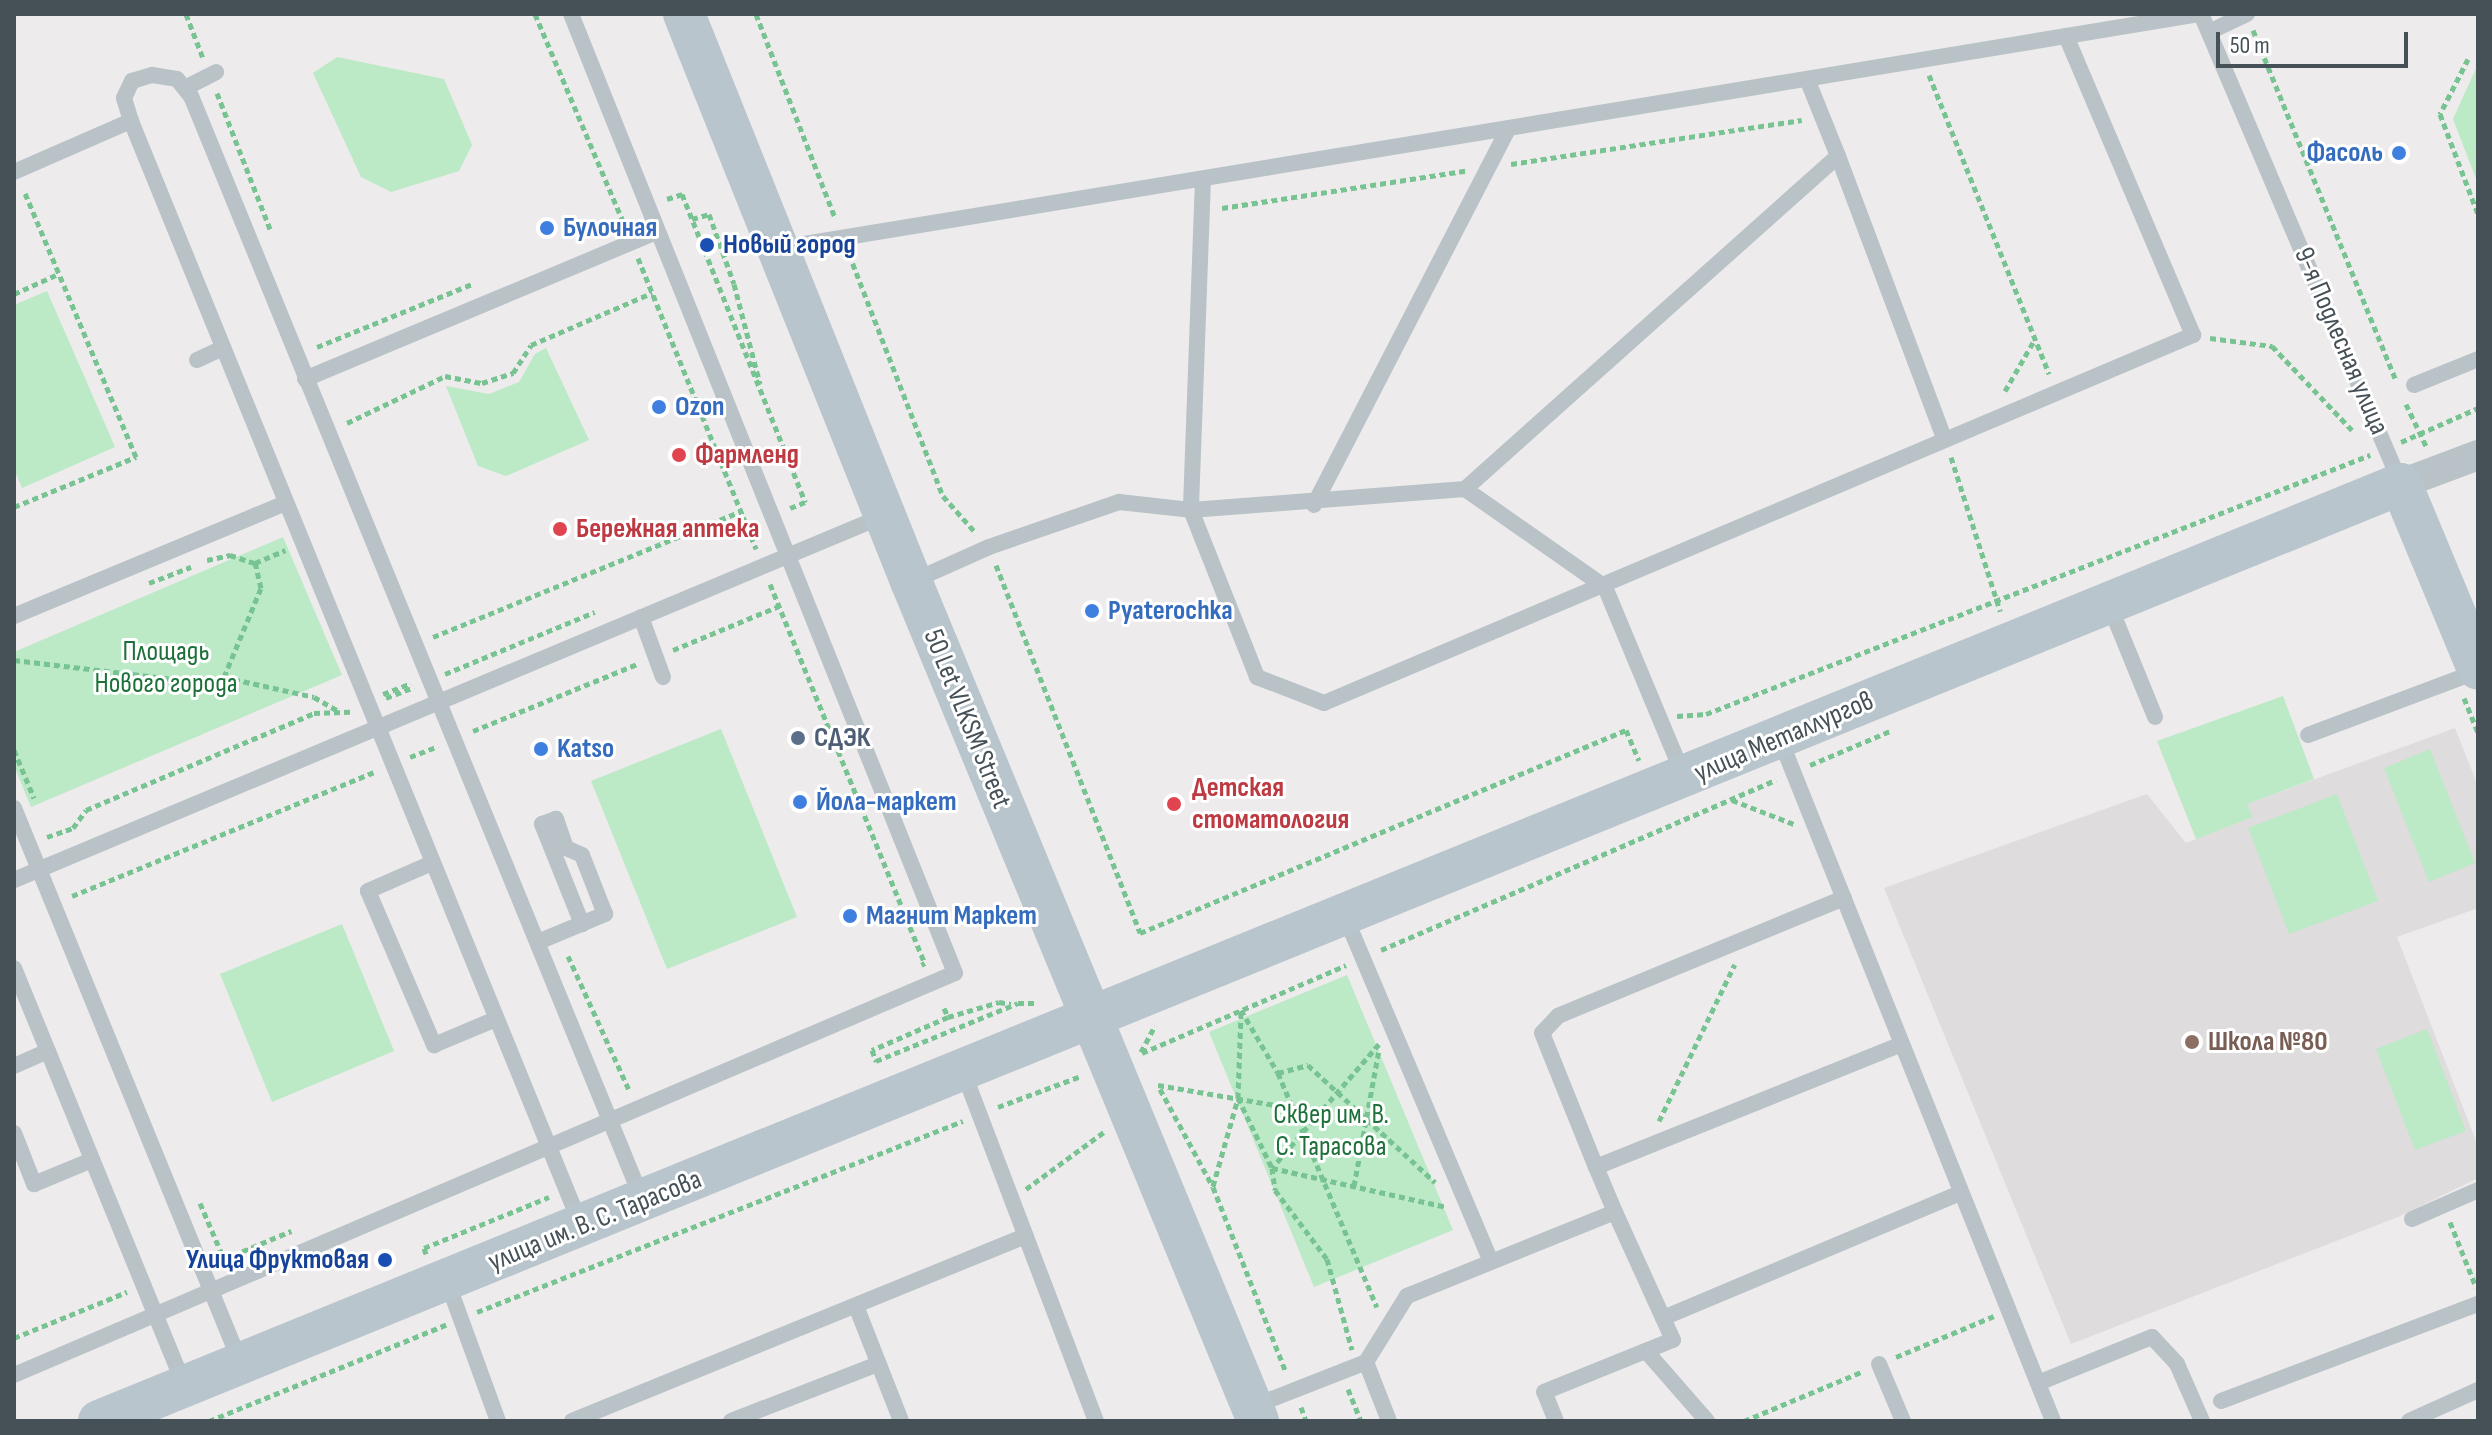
<!DOCTYPE html>
<meta charset="utf-8">
<style>
body{margin:0}
#map{position:relative;width:2492px;height:1435px;overflow:hidden;background:#eeebec;font-family:"Sofia Sans Condensed",sans-serif}
div>[style]{position:absolute}
[style*='--x']{left:calc(var(--x)*1px);top:calc(var(--y)*1px);width:calc(var(--w)*1px);rotate:calc(var(--a)*1deg)}
.education>*{inset:0;background:#dfdcdd}
.green>*{inset:0;background:#bce9c6}
.path>*{height:5px;margin-top:-2.5px;transform-origin:0;background:repeating-linear-gradient(90deg,#78c392 0 6px,transparent 0 10px)}
.lane>*{height:16px;margin:-8px;padding:0 8px;transform-origin:8px;border-radius:8px;background:#b8c2c7}
.street>*{height:30px;margin:-15px;padding:0 15px;transform-origin:15px;border-radius:15px;background:#b8c2c7}
.secondary>*{height:42px;margin:-21px;padding:0 21px;transform-origin:21px;border-radius:21px;background:#b8c5cc}
.dots>*{width:22px;height:22px;translate:-50% -50%;box-sizing:border-box;border:4px solid #fff;border-radius:50%}
span{translate:-50% -50%;white-space:nowrap;text-align:center;line-height:1.15;-webkit-text-stroke:6px #fff;paint-order:stroke}
.shop-label{font-size:28px;color:#366cbe;font-weight:700}
.right{translate:-100% -50%;text-align:right}
.left{translate:0 -50%;text-align:left}
.transit-label{font-size:28px;color:#164399;font-weight:700}
.street-label{font-size:28px;color:#465157}
.health-label{font-size:28px;color:#be3a42;font-weight:700}
.park-label{font-size:28px;color:#1e703a}
.service-label{font-size:28px;color:#4e5e75;font-weight:700}
.education-label{font-size:28px;color:#785e54;font-weight:700}
.frame{position:absolute;inset:0;border:16px solid #465157;pointer-events:none}
.scale{position:absolute;left:2216px;top:32px;width:192px;height:36px;box-sizing:border-box;border:4px solid #465157;border-top:0;padding-left:10px;font-size:24px;line-height:28px;white-space:nowrap;color:#465157;-webkit-text-stroke:6px #fff;paint-order:stroke}
</style>
<div id="map">
<div class="education">
<i style="clip-path:polygon(2455px 728px,2478px 786px,2478px 908px,2397px 937px,2478px 1146px,2478px 1178px,2398px 1217px,2071px 1344px,1884px 888px,2147px 794px,2186px 843px,2252px 817px,2247px 804px)"></i>
</div>
<div class="green">
<i style="clip-path:polygon(337px 57px,444px 79px,472px 145px,459px 171px,391px 192px,361px 177px,313px 73px)"></i>
<i style="clip-path:polygon(2478px 64px,2478px 184px,2453px 119px)"></i>
<i style="clip-path:polygon(47px 291px,115px 447px,22px 488px,14px 469px,14px 305px)"></i>
<i style="clip-path:polygon(546px 348px,589px 440px,506px 476px,478px 466px,446px 386px,489px 394px,519px 382px,535px 354px)"></i>
<i style="clip-path:polygon(283px 537px,342px 675px,31px 807px,14px 766px,14px 652px)"></i>
<i style="clip-path:polygon(2283px 696px,2314px 779px,2247px 804px,2253px 817px,2196px 839px,2157px 741px)"></i>
<i style="clip-path:polygon(721px 729px,797px 917px,667px 969px,591px 781px)"></i>
<i style="clip-path:polygon(2430px 749px,2475px 863px,2429px 882px,2384px 768px)"></i>
<i style="clip-path:polygon(2337px 794px,2378px 901px,2289px 934px,2248px 828px)"></i>
<i style="clip-path:polygon(342px 924px,394px 1051px,272px 1102px,220px 974px)"></i>
<i style="clip-path:polygon(1347px 975px,1453px 1230px,1314px 1287px,1209px 1032px)"></i>
<i style="clip-path:polygon(2427px 1029px,2466px 1131px,2415px 1150px,2376px 1049px)"></i>
</div>
<div class="path">
<i style="--x:186;--y:14;--w:47;--a:68.9"></i>
<i style="--x:535;--y:14;--w:230;--a:67"></i>
<i style="--x:756;--y:14;--w:219;--a:68.8"></i>
<i style="--x:2253;--y:30;--w:378;--a:67.8"></i>
<i style="--x:2468;--y:59;--w:62;--a:117"></i>
<i style="--x:2440;--y:114;--w:107;--a:69.2"></i>
<i style="--x:1929;--y:75;--w:322;--a:68.1"></i>
<i style="--x:217;--y:93;--w:146;--a:68.7"></i>
<i style="--x:1511;--y:164;--w:294;--a:-8.6"></i>
<i style="--x:667;--y:199;--w:16;--a:-18"></i>
<i style="--x:682;--y:194;--w:332;--a:68.2"></i>
<i style="--x:805;--y:502;--w:18;--a:158"></i>
<i style="--x:1222;--y:208;--w:246;--a:-8.7"></i>
<i style="--x:692;--y:219;--w:18;--a:-16"></i>
<i style="--x:709;--y:214;--w:74;--a:70.3"></i>
<i style="--x:734;--y:284;--w:103;--a:75.4"></i>
<i style="--x:849;--y:254;--w:260;--a:68.8"></i>
<i style="--x:943;--y:496;--w:50;--a:48.3"></i>
<i style="--x:638;--y:258;--w:314;--a:67.9"></i>
<i style="--x:14;--y:294;--w:46;--a:-24.3"></i>
<i style="--x:2210;--y:338;--w:63;--a:7.4"></i>
<i style="--x:2272;--y:346;--w:119;--a:46.4"></i>
<i style="--x:317;--y:347;--w:167;--a:-22.1"></i>
<i style="--x:2005;--y:391;--w:60;--a:-60"></i>
<i style="--x:2406;--y:404;--w:47;--a:64.5"></i>
<i style="--x:347;--y:423;--w:109;--a:-25.6"></i>
<i style="--x:445;--y:376;--w:38;--a:11"></i>
<i style="--x:482;--y:383;--w:33;--a:-18"></i>
<i style="--x:513;--y:373;--w:33;--a:-57"></i>
<i style="--x:531;--y:345;--w:132;--a:-23.3"></i>
<i style="--x:2401;--y:442;--w:84;--a:-23.8"></i>
<i style="--x:1951;--y:457;--w:162;--a:72.3"></i>
<i style="--x:14;--y:507;--w:132;--a:-22.3"></i>
<i style="--x:136;--y:457;--w:290;--a:-112.8"></i>
<i style="--x:207;--y:560;--w:24;--a:-12"></i>
<i style="--x:230;--y:555;--w:26;--a:18"></i>
<i style="--x:255;--y:563;--w:33;--a:-23"></i>
<i style="--x:996;--y:565;--w:395;--a:68.6"></i>
<i style="--x:1140;--y:933;--w:527;--a:-22.67"></i>
<i style="--x:1626;--y:730;--w:33;--a:67"></i>
<i style="--x:149;--y:583;--w:45;--a:-20.9"></i>
<i style="--x:770;--y:584;--w:409;--a:67.8"></i>
<i style="--x:925;--y:963;--w:4;--a:153"></i>
<i style="--x:433;--y:637;--w:331;--a:-22.2"></i>
<i style="--x:673;--y:650;--w:115;--a:-22.5"></i>
<i style="--x:14;--y:660;--w:186;--a:6.8"></i>
<i style="--x:199;--y:682;--w:25;--a:-11"></i>
<i style="--x:224;--y:677;--w:96;--a:-67.4"></i>
<i style="--x:261;--y:588;--w:26;--a:-103"></i>
<i style="--x:445;--y:674;--w:162;--a:-22.5"></i>
<i style="--x:224;--y:677;--w:92;--a:12.5"></i>
<i style="--x:314;--y:697;--w:30;--a:30"></i>
<i style="--x:383;--y:694;--w:30;--a:-21"></i>
<i style="--x:386;--y:698;--w:30;--a:-21"></i>
<i style="--x:2464;--y:698;--w:37;--a:68"></i>
<i style="--x:1677;--y:716;--w:29;--a:-4"></i>
<i style="--x:1706;--y:714;--w:713;--a:-21.31"></i>
<i style="--x:473;--y:731;--w:177;--a:-22.2"></i>
<i style="--x:14;--y:750;--w:52;--a:67.4"></i>
<i style="--x:410;--y:757;--w:30;--a:-21"></i>
<i style="--x:1810;--y:765;--w:87;--a:-23"></i>
<i style="--x:1732;--y:800;--w:66;--a:21.2"></i>
<i style="--x:47;--y:837;--w:28;--a:-19"></i>
<i style="--x:73;--y:828;--w:22;--a:-54"></i>
<i style="--x:86;--y:810;--w:248;--a:-23"></i>
<i style="--x:314;--y:713;--w:36;--a:-2"></i>
<i style="--x:72;--y:896;--w:327;--a:-22.3"></i>
<i style="--x:1381;--y:950;--w:430;--a:-23.3"></i>
<i style="--x:568;--y:956;--w:147;--a:65.5"></i>
<i style="--x:944;--y:1008;--w:10;--a:66"></i>
<i style="--x:948;--y:1017;--w:83;--a:156.5"></i>
<i style="--x:872;--y:1050;--w:12;--a:70"></i>
<i style="--x:876;--y:1061;--w:153;--a:-22.2"></i>
<i style="--x:1018;--y:1003;--w:16;--a:0"></i>
<i style="--x:1241;--y:1010;--w:73;--a:59.6"></i>
<i style="--x:1278;--y:1073;--w:254;--a:67.1"></i>
<i style="--x:948;--y:1017;--w:53;--a:-16.4"></i>
<i style="--x:999;--y:1002;--w:12;--a:9"></i>
<i style="--x:1379;--y:1044;--w:164;--a:130.8"></i>
<i style="--x:1272;--y:1168;--w:179;--a:12.6"></i>
<i style="--x:1141;--y:1052;--w:30;--a:-62"></i>
<i style="--x:1142;--y:1053;--w:222;--a:-23.3"></i>
<i style="--x:1278;--y:1073;--w:31;--a:-15"></i>
<i style="--x:1308;--y:1065;--w:173;--a:42.7"></i>
<i style="--x:1158;--y:1085;--w:137;--a:9.7"></i>
<i style="--x:1160;--y:1089;--w:111;--a:61.6"></i>
<i style="--x:1213;--y:1187;--w:199;--a:68.5"></i>
<i style="--x:1238;--y:1098;--w:78;--a:64.1"></i>
<i style="--x:1272;--y:1168;--w:22;--a:82"></i>
<i style="--x:1275;--y:1190;--w:86;--a:53"></i>
<i style="--x:1327;--y:1259;--w:94;--a:74.6"></i>
<i style="--x:998;--y:1107;--w:89;--a:-20.5"></i>
<i style="--x:1659;--y:1121;--w:174;--a:-64.2"></i>
<i style="--x:1213;--y:1186;--w:91;--a:-74.1"></i>
<i style="--x:1238;--y:1098;--w:86;--a:-88"></i>
<i style="--x:1354;--y:1186;--w:138;--a:-79.6"></i>
<i style="--x:1026;--y:1189;--w:97;--a:-36.2"></i>
<i style="--x:200;--y:1203;--w:61;--a:66.8"></i>
<i style="--x:224;--y:1259;--w:73;--a:-22.7"></i>
<i style="--x:2450;--y:1222;--w:70;--a:68.2"></i>
<i style="--x:426;--y:1254;--w:6;--a:-108"></i>
<i style="--x:424;--y:1248;--w:135;--a:-22.2"></i>
<i style="--x:477;--y:1312;--w:522;--a:-21.46"></i>
<i style="--x:14;--y:1338;--w:122;--a:-22.2"></i>
<i style="--x:1896;--y:1357;--w:106;--a:-22.7"></i>
<i style="--x:1348;--y:1389;--w:35;--a:68"></i>
<i style="--x:1301;--y:1407;--w:15;--a:70"></i>
<i style="--x:209;--y:1421;--w:256;--a:-22.1"></i>
<i style="--x:1744;--y:1421;--w:127;--a:-22.7"></i>
</div>
<div class="lane">
<i style="--x:2201;--y:14;--w:509;--a:66.96"></i>
<i style="--x:2209;--y:32;--w:42;--a:-25.3"></i>
<i style="--x:185;--y:88;--w:35;--a:-27"></i>
<i style="--x:1838;--y:156;--w:303;--a:69.4"></i>
<i style="--x:14;--y:172;--w:128;--a:-23.6"></i>
<i style="--x:1203;--y:179;--w:331;--a:92.1"></i>
<i style="--x:1191;--y:510;--w:180;--a:68.4"></i>
<i style="--x:1257;--y:677;--w:72;--a:21.2"></i>
<i style="--x:1324;--y:703;--w:944;--a:-22.95"></i>
<i style="--x:2193;--y:335;--w:325;--a:-113"></i>
<i style="--x:780;--y:248;--w:1438;--a:-9.36"></i>
<i style="--x:197;--y:360;--w:29;--a:-25"></i>
<i style="--x:305;--y:379;--w:381;--a:-22.7"></i>
<i style="--x:2414;--y:385;--w:69;--a:-22.1"></i>
<i style="--x:1465;--y:489;--w:500;--a:-41.76"></i>
<i style="--x:1838;--y:156;--w:83;--a:-111.9"></i>
<i style="--x:1314;--y:505;--w:424;--a:-62.7"></i>
<i style="--x:913;--y:581;--w:83;--a:-24.1"></i>
<i style="--x:989;--y:547;--w:138;--a:-19.1"></i>
<i style="--x:1119;--y:502;--w:72;--a:6.3"></i>
<i style="--x:1191;--y:510;--w:275;--a:-4.4"></i>
<i style="--x:1465;--y:489;--w:171;--a:35"></i>
<i style="--x:1605;--y:587;--w:206;--a:67.4"></i>
<i style="--x:2109;--y:604;--w:122;--a:67.8"></i>
<i style="--x:14;--y:616;--w:294;--a:-22.6"></i>
<i style="--x:641;--y:617;--w:64;--a:69.9"></i>
<i style="--x:2308;--y:735;--w:182;--a:-20.6"></i>
<i style="--x:1780;--y:739;--w:735;--a:68.18"></i>
<i style="--x:14;--y:808;--w:601;--a:67.79"></i>
<i style="--x:432;--y:863;--w:70;--a:156.4"></i>
<i style="--x:368;--y:891;--w:168;--a:66.8"></i>
<i style="--x:434;--y:1045;--w:67;--a:-22.8"></i>
<i style="--x:14;--y:880;--w:942;--a:-22.73"></i>
<i style="--x:1844;--y:898;--w:309;--a:157.6"></i>
<i style="--x:1558;--y:1016;--w:23;--a:133"></i>
<i style="--x:1542;--y:1033;--w:144;--a:68.1"></i>
<i style="--x:1596;--y:1167;--w:328;--a:-21.9"></i>
<i style="--x:1345;--y:916;--w:373;--a:67.1"></i>
<i style="--x:538;--y:942;--w:73;--a:-22.7"></i>
<i style="--x:605;--y:914;--w:63;--a:-111.3"></i>
<i style="--x:582;--y:855;--w:17;--a:-156"></i>
<i style="--x:566;--y:848;--w:31;--a:-109"></i>
<i style="--x:556;--y:819;--w:15;--a:160"></i>
<i style="--x:542;--y:824;--w:108;--a:68.2"></i>
<i style="--x:14;--y:968;--w:453;--a:67.8"></i>
<i style="--x:14;--y:1066;--w:37;--a:-24"></i>
<i style="--x:963;--y:1071;--w:374;--a:69.2"></i>
<i style="--x:14;--y:1133;--w:55;--a:68.6"></i>
<i style="--x:34;--y:1184;--w:63;--a:-22.5"></i>
<i style="--x:2412;--y:1219;--w:72;--a:-23.7"></i>
<i style="--x:580;--y:1223;--w:1190;--a:-112.17"></i>
<i style="--x:131;--y:121;--w:24;--a:-107"></i>
<i style="--x:124;--y:98;--w:19;--a:-65"></i>
<i style="--x:132;--y:81;--w:21;--a:-17"></i>
<i style="--x:152;--y:75;--w:25;--a:9"></i>
<i style="--x:177;--y:79;--w:22;--a:51"></i>
<i style="--x:191;--y:96;--w:1192;--a:67.76"></i>
<i style="--x:447;--y:1281;--w:149;--a:70"></i>
<i style="--x:856;--y:1306;--w:123;--a:68.6"></i>
<i style="--x:1663;--y:1318;--w:322;--a:-22.8"></i>
<i style="--x:1646;--y:1351;--w:93;--a:48.9"></i>
<i style="--x:1366;--y:1362;--w:63;--a:68.7"></i>
<i style="--x:1879;--y:1364;--w:62;--a:67.2"></i>
<i style="--x:14;--y:1375;--w:1023;--a:-23.13"></i>
<i style="--x:955;--y:973;--w:1033;--a:-111.82"></i>
<i style="--x:2038;--y:1383;--w:123;--a:-22"></i>
<i style="--x:2152;--y:1337;--w:37;--a:47"></i>
<i style="--x:2177;--y:1364;--w:62;--a:66.3"></i>
<i style="--x:2221;--y:1401;--w:275;--a:-20.7"></i>
<i style="--x:1254;--y:1406;--w:120;--a:-21.4"></i>
<i style="--x:1366;--y:1362;--w:78;--a:-58.2"></i>
<i style="--x:1407;--y:1296;--w:224;--a:-22"></i>
<i style="--x:1615;--y:1212;--w:49;--a:-112.9"></i>
<i style="--x:572;--y:1421;--w:490;--a:-22.2"></i>
<i style="--x:731;--y:1421;--w:158;--a:-21.2"></i>
<i style="--x:1556;--y:1421;--w:31;--a:-112"></i>
<i style="--x:1544;--y:1392;--w:139;--a:-22"></i>
<i style="--x:1673;--y:1340;--w:141;--a:-114.4"></i>
<i style="--x:2409;--y:1421;--w:76;--a:-24.2"></i>
</div>
<div class="street">
<i style="--x:2401;--y:484;--w:82;--a:-20.6"></i>
</div>
<div class="secondary">
<i style="--x:684;--y:14;--w:611;--a:68.18"></i>
<i style="--x:911;--y:581;--w:909;--a:67.55"></i>
<i style="--x:99;--y:1421;--w:2485;--a:-22.15"></i>
<i style="--x:2401;--y:484;--w:200;--a:67.4"></i>
</div>
<div class="dots">
<i style="left:2399px;top:153px;background:#3f7fe0"></i>
<i style="left:547px;top:228px;background:#3f7fe0"></i>
<i style="left:707px;top:245px;background:#1a4fb4"></i>
<i style="left:659px;top:407px;background:#3f7fe0"></i>
<i style="left:679px;top:455px;background:#e0444e"></i>
<i style="left:560px;top:529px;background:#e0444e"></i>
<i style="left:1092px;top:611px;background:#3f7fe0"></i>
<i style="left:798px;top:738px;background:#5c6f8a"></i>
<i style="left:541px;top:749px;background:#3f7fe0"></i>
<i style="left:800px;top:802px;background:#3f7fe0"></i>
<i style="left:1174px;top:804px;background:#e0444e"></i>
<i style="left:850px;top:916px;background:#3f7fe0"></i>
<i style="left:2192px;top:1042px;background:#8d6e63"></i>
<i style="left:385px;top:1260px;background:#1a4fb4"></i>
</div>
<div class="shop-label">
<span class="right" style="left:2383px;top:153px">Фасоль</span>
<span class="left" style="left:563px;top:228px">Булочная</span>
<span class="left" style="left:675px;top:407px">Ozon</span>
<span class="left" style="left:1108px;top:611px">Pyaterochka</span>
<span class="left" style="left:557px;top:749px">Katso</span>
<span class="left" style="left:816px;top:802px">Йола-маркет</span>
<span class="left" style="left:866px;top:916px">Магнит Маркет</span>
</div>
<div class="transit-label">
<span class="left" style="left:723px;top:245px">Новый город</span>
<span class="right" style="left:369px;top:1260px">Улица Фруктовая</span>
</div>
<div class="street-label">
<span style="left:2341px;top:341px;rotate:67deg">9-я Подлесная улица</span>
<span style="left:967px;top:719px;rotate:68deg">50 Let VLKSM Street</span>
<span style="left:1784px;top:737px;rotate:-23deg">улица Металлургов</span>
<span style="left:595px;top:1221px;rotate:-22deg">улица им. В. С. Тарасова</span>
</div>
<div class="health-label">
<span class="left" style="left:695px;top:455px">Фармленд</span>
<span class="left" style="left:576px;top:529px">Бережная аптека</span>
<span class="left" style="left:1192px;top:804px">Детская<br>стоматология</span>
</div>
<div class="park-label">
<span style="left:166px;top:668px">Площадь<br>Нового города</span>
<span style="left:1331px;top:1131px">Сквер им. В.<br>С. Тарасова</span>
</div>
<div class="service-label">
<span class="left" style="left:814px;top:738px">СДЭК</span>
</div>
<div class="education-label">
<span class="left" style="left:2208px;top:1042px">Школа №80</span>
</div>
<div class="frame"></div>
<div class="scale">50 m</div>
</div>
